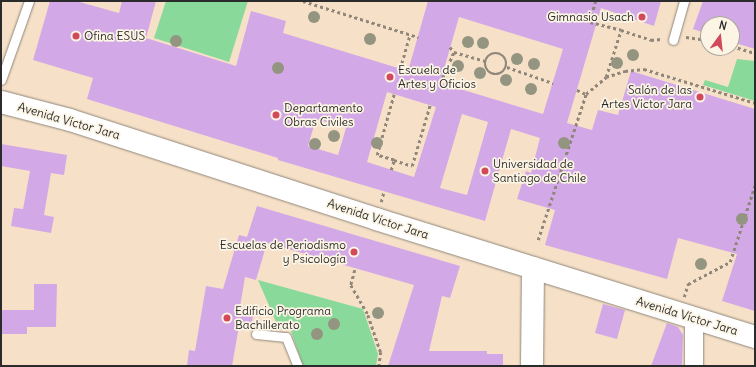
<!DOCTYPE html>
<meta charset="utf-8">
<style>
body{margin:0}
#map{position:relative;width:756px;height:367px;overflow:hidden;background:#f6e1c8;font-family:Delius,sans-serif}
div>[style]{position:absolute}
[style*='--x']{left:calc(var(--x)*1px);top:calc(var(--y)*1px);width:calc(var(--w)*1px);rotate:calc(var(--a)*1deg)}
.green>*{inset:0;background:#89da9a}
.building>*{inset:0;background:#d3a8e6}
.path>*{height:2.5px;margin-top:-1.25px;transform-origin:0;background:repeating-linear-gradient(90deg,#90867a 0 3px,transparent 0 6px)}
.path>.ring{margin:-1.25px;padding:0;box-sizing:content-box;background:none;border:2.5px solid #90867a;border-radius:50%}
.roads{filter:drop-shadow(0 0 1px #90867a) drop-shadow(0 0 1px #90867a)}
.lane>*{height:9px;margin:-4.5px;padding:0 4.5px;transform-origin:4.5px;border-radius:4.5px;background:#fff}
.street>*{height:18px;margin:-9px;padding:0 9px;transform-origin:9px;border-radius:9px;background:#fff}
.secondary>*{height:22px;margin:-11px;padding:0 11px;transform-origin:11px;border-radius:11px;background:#fff}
.trees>*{width:12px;height:12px;margin:-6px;border-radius:50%;background:#939581}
.dots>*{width:11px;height:11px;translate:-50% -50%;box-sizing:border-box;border:2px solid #fcf5e5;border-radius:50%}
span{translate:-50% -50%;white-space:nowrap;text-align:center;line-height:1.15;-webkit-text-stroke:3.5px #fcf5e5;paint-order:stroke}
.poi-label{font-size:12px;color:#2b2b2b}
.right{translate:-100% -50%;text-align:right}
.left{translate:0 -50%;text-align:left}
.street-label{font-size:12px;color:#2b2b2b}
.frame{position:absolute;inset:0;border:2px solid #2b2b2b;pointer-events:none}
.north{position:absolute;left:700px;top:16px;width:40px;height:40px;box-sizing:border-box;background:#fcf5e5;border:1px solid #a8a49b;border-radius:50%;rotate:15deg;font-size:11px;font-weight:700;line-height:16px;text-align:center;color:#2b2b2b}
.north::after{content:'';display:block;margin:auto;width:14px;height:18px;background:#d1495b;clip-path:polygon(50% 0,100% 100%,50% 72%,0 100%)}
</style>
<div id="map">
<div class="green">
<i style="clip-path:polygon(166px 1px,248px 1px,229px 62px,154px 38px)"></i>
<i style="clip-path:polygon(737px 59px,755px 61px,755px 101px,703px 85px,705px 80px,728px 87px)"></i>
<i style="clip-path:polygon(258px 280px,363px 309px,378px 354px,376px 366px,303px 366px,290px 328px,279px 329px)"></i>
</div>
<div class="building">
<i style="clip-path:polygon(evenodd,50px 1px,76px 1px,119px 13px,122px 1px,156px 1px,146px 38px,236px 66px,251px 11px,286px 21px,283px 33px,408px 71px,428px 1px,661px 1px,654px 26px,601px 8px,567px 123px,592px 130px,598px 110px,618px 115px,631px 71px,755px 109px,755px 311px,722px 301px,737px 254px,678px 238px,667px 279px,545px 245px,555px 210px,517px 199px,526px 171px,531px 173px,540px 138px,511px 129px,485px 221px,278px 160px,278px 158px,87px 99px,93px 78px,33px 60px,50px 1px,459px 17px,563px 49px,543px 114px,440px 83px,459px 17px,50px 1px,387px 92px,436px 107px,414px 177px,367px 162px,387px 92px,50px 1px,462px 114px,488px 122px,467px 195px,440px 188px,462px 114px,50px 1px,316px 119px,346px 128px,338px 155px,308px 146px,316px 119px)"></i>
<i style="clip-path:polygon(703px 1px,755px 1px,755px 49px,732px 42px,732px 24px,708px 24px,708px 34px,693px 29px)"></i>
<i style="clip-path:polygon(1px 144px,67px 155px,64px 175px,51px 173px,44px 215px,54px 217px,51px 233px,11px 226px,14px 208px,23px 209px,30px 171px,1px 166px)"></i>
<i style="clip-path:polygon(257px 206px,460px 266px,450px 298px,442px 296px,429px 351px,487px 351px,487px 354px,503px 354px,503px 366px,388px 366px,414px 285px,267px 243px,256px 280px,245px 277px,240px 307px,254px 310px,251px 328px,239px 326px,232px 366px,187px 366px,189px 350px,195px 351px,206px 286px,223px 289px,239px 235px,247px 237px)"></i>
<i style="clip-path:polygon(34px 284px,57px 284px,56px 327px,27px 327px,27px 334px,1px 334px,1px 310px,34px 310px)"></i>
<i style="clip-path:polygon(603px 304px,625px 310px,617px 339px,595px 333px)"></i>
<i style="clip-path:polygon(667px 323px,678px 327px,683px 335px,682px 366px,651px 366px)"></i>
</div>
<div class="path">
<i style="--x:303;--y:1;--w:121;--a:17.4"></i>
<i style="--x:596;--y:1;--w:22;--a:106"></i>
<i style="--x:590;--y:22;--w:32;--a:14"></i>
<i style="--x:686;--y:37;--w:22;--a:8"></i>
<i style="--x:732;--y:46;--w:24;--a:17"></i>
<i style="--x:450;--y:47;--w:6;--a:51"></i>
<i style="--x:454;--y:52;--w:33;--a:16"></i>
<i class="ring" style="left:485px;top:53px;width:19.5px;height:19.5px"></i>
<i style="--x:507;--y:67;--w:49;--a:19.2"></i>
<i style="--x:400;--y:69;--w:35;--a:-74"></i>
<i style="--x:606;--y:77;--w:20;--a:-18"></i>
<i style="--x:625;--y:71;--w:19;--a:-6"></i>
<i style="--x:644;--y:69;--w:116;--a:17"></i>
<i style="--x:440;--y:83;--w:34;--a:-66"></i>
<i style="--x:577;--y:90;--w:10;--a:24"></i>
<i style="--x:586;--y:94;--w:26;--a:-40"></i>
<i style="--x:606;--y:77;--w:49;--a:-72.3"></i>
<i style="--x:621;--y:30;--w:32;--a:18"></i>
<i style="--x:651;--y:40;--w:10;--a:-6"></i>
<i style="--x:394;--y:160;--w:18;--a:-164"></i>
<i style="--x:377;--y:155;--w:63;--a:-74.4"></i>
<i style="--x:391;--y:170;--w:10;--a:-73"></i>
<i style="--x:394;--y:160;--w:19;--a:18"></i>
<i style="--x:412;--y:166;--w:64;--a:-73.6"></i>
<i style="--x:381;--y:202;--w:11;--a:-75"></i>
<i style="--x:538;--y:240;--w:154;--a:-71.8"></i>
<i style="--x:355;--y:270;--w:16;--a:105"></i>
<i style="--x:351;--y:285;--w:34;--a:60"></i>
<i style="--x:368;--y:315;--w:39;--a:71"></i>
<i style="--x:381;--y:352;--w:14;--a:98"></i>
<i style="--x:684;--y:297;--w:14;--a:-73"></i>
<i style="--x:688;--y:284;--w:47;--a:-27.6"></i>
<i style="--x:730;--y:262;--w:81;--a:-72"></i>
</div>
<div class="roads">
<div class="lane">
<i style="--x:673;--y:40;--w:41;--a:-74.2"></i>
<i style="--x:1;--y:80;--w:84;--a:-70.5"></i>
<i style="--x:256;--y:334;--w:30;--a:6"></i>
<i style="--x:286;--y:337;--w:31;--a:68"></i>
</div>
<div class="street">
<i style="--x:694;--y:366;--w:48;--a:-90"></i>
</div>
<div class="secondary">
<i style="--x:1;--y:102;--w:71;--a:14.6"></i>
<i style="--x:70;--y:120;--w:322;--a:17.9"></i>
<i style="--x:376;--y:219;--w:397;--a:17.3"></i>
<i style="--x:532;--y:366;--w:98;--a:-89.4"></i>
</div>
</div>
<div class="trees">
<i style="left:314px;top:17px"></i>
<i style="left:370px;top:39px"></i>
<i style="left:176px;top:41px"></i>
<i style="left:468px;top:42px"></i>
<i style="left:483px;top:43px"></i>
<i style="left:633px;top:55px"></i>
<i style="left:517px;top:59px"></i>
<i style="left:617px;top:63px"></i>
<i style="left:534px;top:64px"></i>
<i style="left:458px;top:66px"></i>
<i style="left:278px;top:68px"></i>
<i style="left:480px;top:73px"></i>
<i style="left:506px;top:80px"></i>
<i style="left:531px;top:89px"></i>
<i style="left:334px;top:136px"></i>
<i style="left:377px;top:143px"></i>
<i style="left:564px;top:143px"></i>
<i style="left:315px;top:144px"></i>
<i style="left:742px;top:219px"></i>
<i style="left:701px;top:264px"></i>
<i style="left:378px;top:313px"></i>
<i style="left:334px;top:324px"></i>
<i style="left:317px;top:334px"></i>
</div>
<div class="dots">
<i style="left:642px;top:17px;background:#d1495b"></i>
<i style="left:76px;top:36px;background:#d1495b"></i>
<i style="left:390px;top:77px;background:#d1495b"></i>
<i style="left:700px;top:97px;background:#d1495b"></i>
<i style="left:276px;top:115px;background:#d1495b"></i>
<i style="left:485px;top:171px;background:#d1495b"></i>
<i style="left:354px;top:252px;background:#d1495b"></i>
<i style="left:227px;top:318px;background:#d1495b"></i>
</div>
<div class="poi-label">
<span class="right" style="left:634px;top:17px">Gimnasio Usach</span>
<span class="left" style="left:84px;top:36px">Ofina ESUS</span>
<span class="left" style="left:398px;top:77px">Escuela de<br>Artes y Oficios</span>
<span class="right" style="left:692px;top:97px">Salón de las<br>Artes Víctor Jara</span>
<span class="left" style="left:284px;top:115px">Departamento<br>Obras Civiles</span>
<span class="left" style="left:493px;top:171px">Universidad de<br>Santiago de Chile</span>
<span class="right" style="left:346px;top:252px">Escuelas de Periodismo<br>y Psicología</span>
<span class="left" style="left:235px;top:318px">Edificio Programa<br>Bachillerato</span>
</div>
<div class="street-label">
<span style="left:69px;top:121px;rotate:16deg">Avenida Víctor Jara</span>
<span style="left:378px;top:219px;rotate:18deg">Avenida Víctor Jara</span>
<span style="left:687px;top:316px;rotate:17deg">Avenida Víctor Jara</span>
</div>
<div class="frame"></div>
<div class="north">N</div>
</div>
